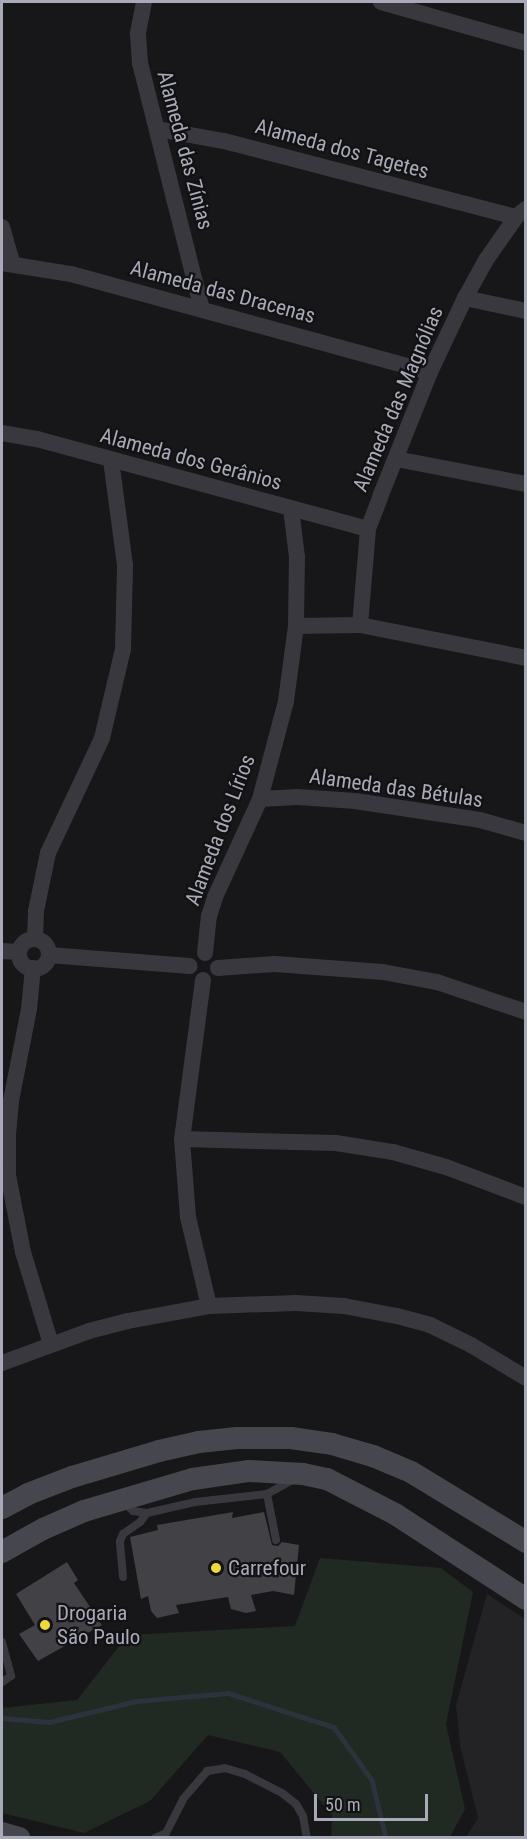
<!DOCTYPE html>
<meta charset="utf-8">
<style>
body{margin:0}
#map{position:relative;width:527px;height:1839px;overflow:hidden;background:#171719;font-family:"Roboto Condensed",sans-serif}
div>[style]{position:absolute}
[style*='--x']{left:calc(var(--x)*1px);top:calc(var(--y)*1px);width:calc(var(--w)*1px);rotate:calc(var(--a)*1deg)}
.built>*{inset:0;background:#232326}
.green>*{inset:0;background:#212923}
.stream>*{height:4.5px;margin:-2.25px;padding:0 2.25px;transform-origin:2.25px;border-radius:2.25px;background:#2d323c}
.building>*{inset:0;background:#414146}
.lane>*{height:8px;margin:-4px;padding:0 4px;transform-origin:4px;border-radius:4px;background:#38383e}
.street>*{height:16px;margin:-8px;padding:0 8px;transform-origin:8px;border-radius:8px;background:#38383e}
.street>.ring{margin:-8px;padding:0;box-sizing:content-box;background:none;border:16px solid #38383e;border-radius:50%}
.secondary>*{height:22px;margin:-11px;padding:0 11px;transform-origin:11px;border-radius:11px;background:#46464e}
.dots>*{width:16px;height:16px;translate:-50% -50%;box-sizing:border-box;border:3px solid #121214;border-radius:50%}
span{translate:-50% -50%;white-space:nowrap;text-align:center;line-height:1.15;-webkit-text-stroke:4.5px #121214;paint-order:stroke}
.street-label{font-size:21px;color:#a9aab8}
.poi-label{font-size:21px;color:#a9aab8}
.left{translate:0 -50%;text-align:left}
.frame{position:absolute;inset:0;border:3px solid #a9aab8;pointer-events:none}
.scale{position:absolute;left:314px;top:1794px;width:114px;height:27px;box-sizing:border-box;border:3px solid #a9aab8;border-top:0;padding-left:8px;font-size:18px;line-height:21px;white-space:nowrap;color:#a9aab8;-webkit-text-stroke:4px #121214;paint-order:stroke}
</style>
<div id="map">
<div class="built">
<i style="clip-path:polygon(487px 1594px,525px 1619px,525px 1837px,466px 1837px,478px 1818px,460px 1745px,456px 1705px)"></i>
</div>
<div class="green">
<i style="clip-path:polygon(320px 1558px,441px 1568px,473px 1592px,446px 1724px,465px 1809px,450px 1837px,331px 1837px,332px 1815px,280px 1752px,208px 1735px,150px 1801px,84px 1833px,2px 1813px,2px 1708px,77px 1700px,128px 1635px,295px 1626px)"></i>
</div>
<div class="stream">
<i style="--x:2;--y:1718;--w:47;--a:4.9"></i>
<i style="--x:49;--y:1722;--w:90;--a:-13.4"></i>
<i style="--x:137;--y:1701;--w:91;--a:-5"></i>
<i style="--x:228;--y:1693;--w:111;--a:17.8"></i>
<i style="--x:334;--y:1727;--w:65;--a:54.4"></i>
<i style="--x:372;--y:1780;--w:60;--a:76.4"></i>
</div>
<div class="building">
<i style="clip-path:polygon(233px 1512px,232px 1518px,264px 1512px,272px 1545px,278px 1546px,282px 1542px,299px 1545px,294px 1595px,273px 1591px,251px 1595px,256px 1611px,246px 1613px,231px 1609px,228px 1597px,176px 1605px,179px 1613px,157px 1618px,151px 1611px,148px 1596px,141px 1599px,130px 1537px,158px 1530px,157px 1525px)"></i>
<i style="clip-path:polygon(67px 1562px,78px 1580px,74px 1583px,102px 1625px,38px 1661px,19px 1634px,35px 1625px,16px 1594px)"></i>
</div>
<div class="lane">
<i style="--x:267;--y:1494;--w:47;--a:78.9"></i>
<i style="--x:123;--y:1501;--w:14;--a:45"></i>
<i style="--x:133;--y:1511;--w:14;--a:8"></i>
<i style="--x:147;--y:1513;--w:49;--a:-12.9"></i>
<i style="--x:195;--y:1502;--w:72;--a:-6.3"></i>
<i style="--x:267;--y:1494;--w:29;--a:-29"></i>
<i style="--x:123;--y:1577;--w:36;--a:-95"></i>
<i style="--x:120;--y:1541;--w:8;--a:-67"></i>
<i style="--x:123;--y:1534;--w:21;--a:-35"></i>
<i style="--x:140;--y:1522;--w:11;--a:-52"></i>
<i style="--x:2;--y:1642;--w:35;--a:75"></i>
<i style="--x:11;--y:1676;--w:11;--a:146"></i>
<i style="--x:155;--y:1838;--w:12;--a:-24"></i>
<i style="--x:166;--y:1833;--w:38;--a:-63"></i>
<i style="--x:183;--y:1799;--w:37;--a:-49"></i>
<i style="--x:207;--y:1771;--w:18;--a:-9"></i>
<i style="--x:225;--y:1768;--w:21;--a:17"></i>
<i style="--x:245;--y:1774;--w:42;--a:27.2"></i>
<i style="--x:282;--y:1793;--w:18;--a:38"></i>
<i style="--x:296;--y:1804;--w:14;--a:60"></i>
<i style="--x:303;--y:1816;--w:22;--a:80"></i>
</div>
<div class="street">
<i style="--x:144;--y:2;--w:33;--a:101"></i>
<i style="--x:138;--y:34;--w:29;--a:86"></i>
<i style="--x:140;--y:63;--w:254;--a:75.9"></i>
<i style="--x:381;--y:2;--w:151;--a:15.8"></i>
<i style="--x:157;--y:129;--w:68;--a:10.2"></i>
<i style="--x:224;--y:141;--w:302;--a:14.6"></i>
<i style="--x:2;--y:227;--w:37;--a:74"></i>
<i style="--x:2;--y:263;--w:70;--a:9.1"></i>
<i style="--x:71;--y:274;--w:372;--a:15.3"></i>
<i style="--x:465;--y:298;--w:62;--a:12"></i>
<i style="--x:2;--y:433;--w:36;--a:10"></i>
<i style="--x:37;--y:439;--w:343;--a:15.2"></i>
<i style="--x:396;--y:459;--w:132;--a:10.9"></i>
<i style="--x:360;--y:625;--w:96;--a:-85.2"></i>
<i style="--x:368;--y:529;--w:34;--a:-69"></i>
<i style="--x:380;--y:497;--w:135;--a:-68.2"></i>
<i style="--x:430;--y:372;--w:82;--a:-64.7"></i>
<i style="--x:465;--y:298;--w:43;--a:-61.1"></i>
<i style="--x:486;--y:260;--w:52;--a:-55.1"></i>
<i style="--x:516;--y:217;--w:13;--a:-39"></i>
<i style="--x:296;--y:626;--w:64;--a:-0.9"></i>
<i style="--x:360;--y:625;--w:169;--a:11.2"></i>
<i style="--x:260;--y:799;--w:38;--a:-3"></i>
<i style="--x:298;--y:797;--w:57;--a:4"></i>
<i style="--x:355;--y:801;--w:126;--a:8.6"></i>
<i style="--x:480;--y:820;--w:48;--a:15.8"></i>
<i style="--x:35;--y:939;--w:28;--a:-88"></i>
<i style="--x:36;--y:911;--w:59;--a:-78.3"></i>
<i style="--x:48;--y:853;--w:127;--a:-64.8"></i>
<i style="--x:102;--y:738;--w:91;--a:-76.7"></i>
<i style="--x:123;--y:649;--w:84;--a:-88.6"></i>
<i style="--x:125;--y:565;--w:106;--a:-97.6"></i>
<i class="ring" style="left:19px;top:939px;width:14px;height:14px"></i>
<i style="--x:2;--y:951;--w:17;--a:3"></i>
<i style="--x:205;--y:953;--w:37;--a:-84"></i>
<i style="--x:209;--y:916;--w:20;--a:-72"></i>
<i style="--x:215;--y:897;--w:108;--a:-65.3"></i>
<i style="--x:260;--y:799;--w:101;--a:-75.1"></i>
<i style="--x:286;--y:701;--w:76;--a:-82.4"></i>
<i style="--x:296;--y:626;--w:69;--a:-89.2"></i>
<i style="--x:297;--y:557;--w:48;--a:-97.1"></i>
<i style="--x:49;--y:955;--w:141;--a:4.5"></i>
<i style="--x:33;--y:968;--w:41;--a:95.6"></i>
<i style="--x:29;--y:1009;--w:94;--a:101.1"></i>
<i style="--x:11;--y:1101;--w:35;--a:95"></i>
<i style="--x:8;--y:1136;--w:39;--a:90"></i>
<i style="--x:8;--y:1175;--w:78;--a:79"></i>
<i style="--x:23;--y:1252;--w:96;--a:73.1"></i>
<i style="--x:218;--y:968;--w:57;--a:-4"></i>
<i style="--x:275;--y:964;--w:108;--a:4.2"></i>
<i style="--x:383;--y:972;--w:55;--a:10.5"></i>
<i style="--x:437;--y:982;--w:94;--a:18.6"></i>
<i style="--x:203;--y:980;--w:160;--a:97.5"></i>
<i style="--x:182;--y:1139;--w:78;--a:85.6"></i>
<i style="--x:188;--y:1217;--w:91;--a:76.7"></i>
<i style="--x:182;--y:1139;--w:154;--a:1.5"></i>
<i style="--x:336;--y:1143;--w:58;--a:9"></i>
<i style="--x:393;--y:1152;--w:55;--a:15.8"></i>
<i style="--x:446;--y:1167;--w:85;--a:20.6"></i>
<i style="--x:2;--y:1363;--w:93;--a:-20.2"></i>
<i style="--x:89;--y:1331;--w:40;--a:-14.4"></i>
<i style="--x:128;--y:1321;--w:82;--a:-10.5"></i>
<i style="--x:209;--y:1306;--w:87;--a:-2"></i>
<i style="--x:296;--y:1303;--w:48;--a:3.6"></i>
<i style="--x:344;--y:1306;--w:54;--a:10.7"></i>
<i style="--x:397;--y:1316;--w:34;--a:15"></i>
<i style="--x:430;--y:1325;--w:46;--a:26"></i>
<i style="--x:471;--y:1345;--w:64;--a:31"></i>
</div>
<div class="secondary">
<i style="--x:2;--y:1508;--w:30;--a:-28"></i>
<i style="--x:28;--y:1494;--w:47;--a:-21.1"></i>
<i style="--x:72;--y:1477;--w:91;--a:-16.6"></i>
<i style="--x:159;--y:1451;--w:41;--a:-12.7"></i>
<i style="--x:199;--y:1442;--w:38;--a:-6"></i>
<i style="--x:237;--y:1438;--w:54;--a:0"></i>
<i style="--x:291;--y:1438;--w:41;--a:8.3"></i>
<i style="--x:332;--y:1444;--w:43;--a:16.3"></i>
<i style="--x:373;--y:1456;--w:41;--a:22.8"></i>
<i style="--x:411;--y:1472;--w:135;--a:31.3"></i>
<i style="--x:2;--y:1552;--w:47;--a:-29.3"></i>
<i style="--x:43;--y:1529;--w:45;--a:-23.7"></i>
<i style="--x:84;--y:1511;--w:114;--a:-16.4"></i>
<i style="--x:193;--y:1479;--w:57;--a:-8.1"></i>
<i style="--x:249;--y:1471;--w:54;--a:3.2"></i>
<i style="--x:303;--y:1474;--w:25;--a:12"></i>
<i style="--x:327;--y:1479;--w:76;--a:27.2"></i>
<i style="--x:395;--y:1514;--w:156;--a:33"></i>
<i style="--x:2;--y:1833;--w:18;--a:16"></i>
</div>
<div class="dots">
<i style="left:216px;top:1568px;background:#edd93a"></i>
<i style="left:45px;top:1625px;background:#edd93a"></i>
</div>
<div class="street-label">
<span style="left:342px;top:149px;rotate:15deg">Alameda dos Tagetes</span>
<span style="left:185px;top:150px;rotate:75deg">Alameda das Zínias</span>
<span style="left:223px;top:292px;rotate:15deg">Alameda das Dracenas</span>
<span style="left:398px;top:399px;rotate:-67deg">Alameda das Magnólias</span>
<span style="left:191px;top:459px;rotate:15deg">Alameda dos Gerânios</span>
<span style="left:396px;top:788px;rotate:8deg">Alameda das Bétulas</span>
<span style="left:220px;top:830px;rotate:-69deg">Alameda dos Lírios</span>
</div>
<div class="poi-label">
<span class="left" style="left:228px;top:1568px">Carrefour</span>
<span class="left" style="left:57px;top:1625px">Drogaria<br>São Paulo</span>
</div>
<div class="frame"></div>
<div class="scale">50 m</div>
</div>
